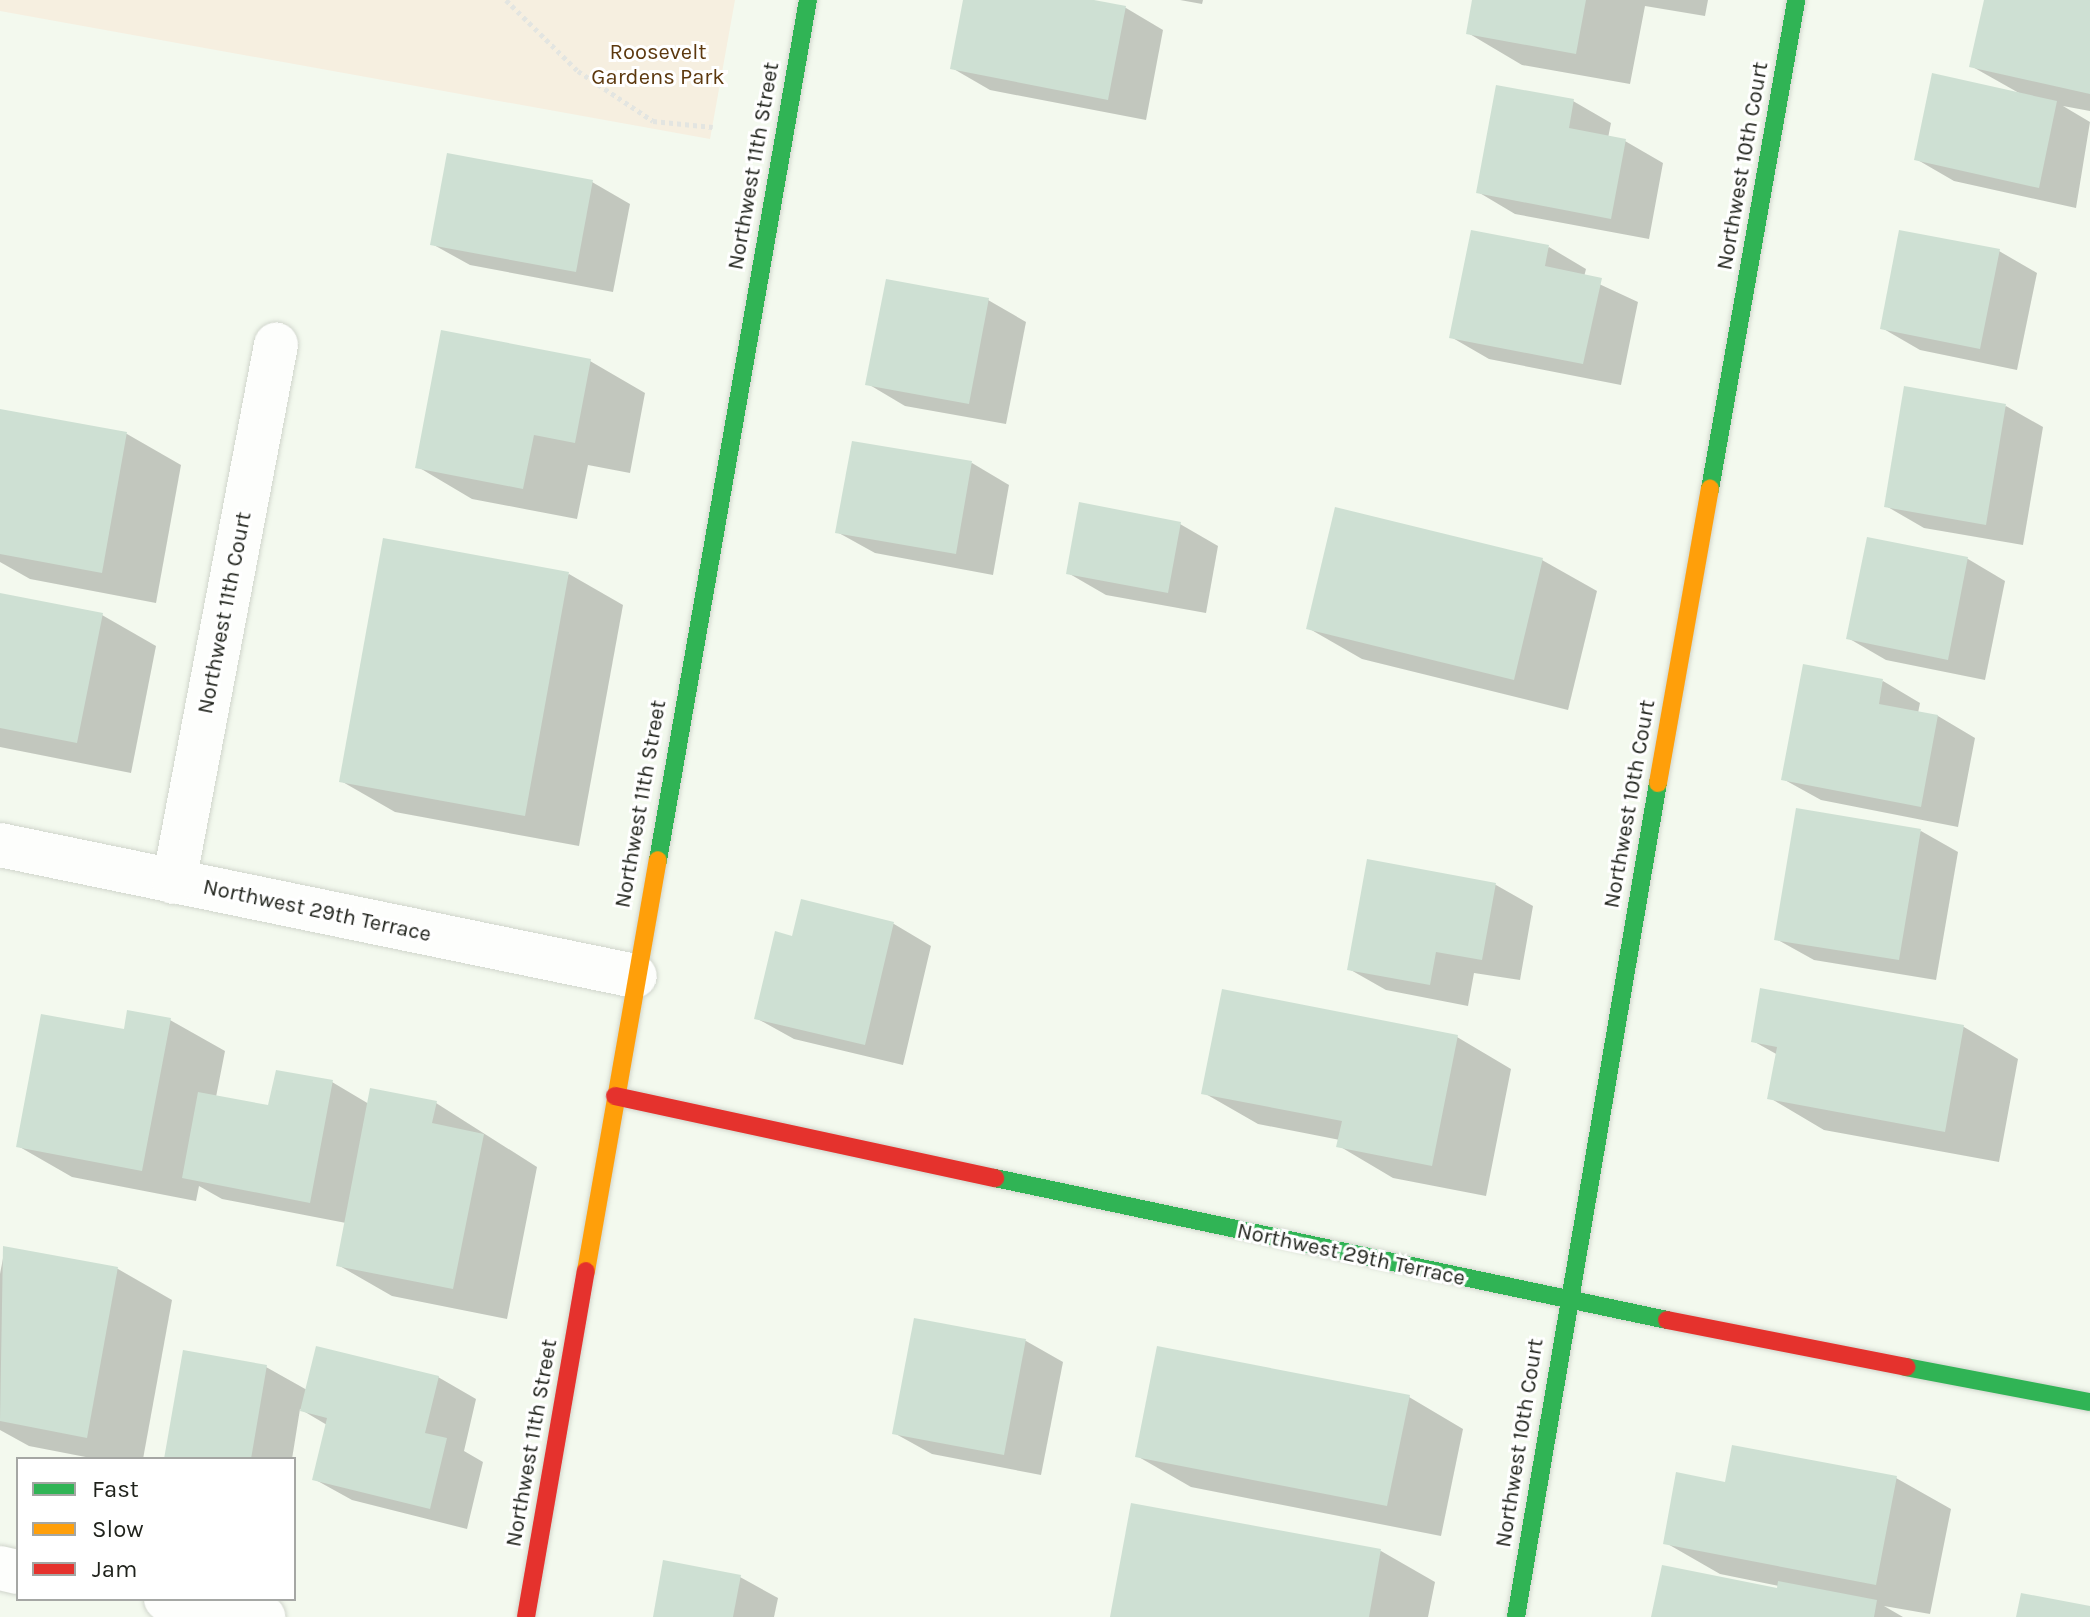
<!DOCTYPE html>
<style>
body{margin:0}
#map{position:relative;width:2090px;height:1617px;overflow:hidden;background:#f3f9ee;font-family:Karla,sans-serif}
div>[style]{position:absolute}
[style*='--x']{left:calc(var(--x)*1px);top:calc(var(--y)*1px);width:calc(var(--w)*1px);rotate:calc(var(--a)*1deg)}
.green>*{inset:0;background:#f6efe0}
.shadow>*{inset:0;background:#0003}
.building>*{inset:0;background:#cee0d3}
.path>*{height:5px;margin-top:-2.5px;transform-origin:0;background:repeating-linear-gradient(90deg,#e3e5e1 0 4px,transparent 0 8px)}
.roads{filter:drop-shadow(0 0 2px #d0d5cc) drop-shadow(0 0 2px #d0d5cc)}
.street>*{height:44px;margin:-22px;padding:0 22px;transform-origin:22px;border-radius:22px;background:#fdfefc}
.fast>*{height:18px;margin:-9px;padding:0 9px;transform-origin:9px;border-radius:9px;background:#30b455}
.slow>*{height:18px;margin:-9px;padding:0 9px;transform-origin:9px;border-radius:9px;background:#ff9f0a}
.jam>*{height:18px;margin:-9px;padding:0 9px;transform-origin:9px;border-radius:9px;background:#e5322d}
span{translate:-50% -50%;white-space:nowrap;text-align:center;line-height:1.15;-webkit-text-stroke:6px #fff;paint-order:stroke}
.park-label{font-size:22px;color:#5c380e}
.street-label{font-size:22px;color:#1f221b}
.legend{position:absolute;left:16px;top:1457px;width:280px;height:144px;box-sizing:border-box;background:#fff;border:2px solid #a5a7a4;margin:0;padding:10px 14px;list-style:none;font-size:24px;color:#1f221b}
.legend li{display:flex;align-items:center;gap:16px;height:40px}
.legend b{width:40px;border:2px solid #a5a7a4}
</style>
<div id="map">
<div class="green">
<i style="clip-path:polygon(0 0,735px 0,710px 139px,0 11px)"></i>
</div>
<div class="shadow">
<i style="clip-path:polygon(965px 0,1083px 0,1126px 8px,1163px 30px,1146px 120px,990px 90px,952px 68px)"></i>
<i style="clip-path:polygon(1180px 0,1203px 0,1202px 4px)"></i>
<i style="clip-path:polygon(1474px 0,1708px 0,1705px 16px,1645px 6px,1630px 84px,1522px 65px,1468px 33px)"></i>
<i style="clip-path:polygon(1986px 0,2090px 0,2090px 111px,2063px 106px,2090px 122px,2076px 208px,1954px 181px,1916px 159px,2019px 93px,1971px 66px)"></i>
<i style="clip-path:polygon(1573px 101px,1611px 123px,1608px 138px,1625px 141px,1663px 163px,1649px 239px,1515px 214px,1478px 192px)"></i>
<i style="clip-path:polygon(592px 182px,630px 204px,613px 292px,470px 265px,432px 244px)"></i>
<i style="clip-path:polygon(1549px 247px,1586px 269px,1584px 277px,1638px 302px,1621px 385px,1489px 359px,1451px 337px)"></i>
<i style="clip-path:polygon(1999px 251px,2037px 273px,2017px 370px,1920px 350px,1882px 328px)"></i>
<i style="clip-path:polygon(988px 300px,1026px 322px,1006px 424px,905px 406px,868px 384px)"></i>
<i style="clip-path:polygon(590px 361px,645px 393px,630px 473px,588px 465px,577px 519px,472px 499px,418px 467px)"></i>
<i style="clip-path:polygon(2006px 406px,2043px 427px,2023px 545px,1924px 528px,1886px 506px)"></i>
<i style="clip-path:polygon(0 418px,127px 434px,181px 465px,156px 603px,30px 579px,0 562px)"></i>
<i style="clip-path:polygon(972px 463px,1009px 485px,993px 575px,875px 553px,837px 532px)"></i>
<i style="clip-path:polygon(1180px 524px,1218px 546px,1206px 613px,1106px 595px,1068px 573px)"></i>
<i style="clip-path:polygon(1868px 539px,1968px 559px,2005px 581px,1985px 680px,1886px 660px,1848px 638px)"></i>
<i style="clip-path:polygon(1542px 560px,1597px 591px,1568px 710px,1362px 659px,1308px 628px)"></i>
<i style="clip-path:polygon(569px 574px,623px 605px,579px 846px,395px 812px,341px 781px)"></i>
<i style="clip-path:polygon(0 595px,102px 615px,156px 646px,131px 773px,0 747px)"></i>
<i style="clip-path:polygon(1883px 681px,1920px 703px,1918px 713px,1938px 716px,1975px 738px,1958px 827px,1821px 800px,1783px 779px)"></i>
<i style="clip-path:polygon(1921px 831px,1958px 852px,1936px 980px,1814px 960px,1776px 939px)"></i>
<i style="clip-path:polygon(1368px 861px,1496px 885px,1533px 906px,1520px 980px,1474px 973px,1468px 1006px,1386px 990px,1349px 969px)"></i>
<i style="clip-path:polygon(802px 902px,894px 924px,931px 946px,903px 1065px,794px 1039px,756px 1018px,793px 938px)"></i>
<i style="clip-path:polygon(1762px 990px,1964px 1027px,2018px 1059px,1999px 1162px,1824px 1130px,1770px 1098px,1778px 1055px,1753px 1041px)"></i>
<i style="clip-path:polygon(170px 1020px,225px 1051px,216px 1097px,270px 1107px,332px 1082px,369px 1104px,436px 1103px,537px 1167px,507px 1319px,392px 1296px,338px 1265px,346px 1223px,222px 1199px,199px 1186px,196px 1201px,72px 1177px,18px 1146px,126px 1032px)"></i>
<i style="clip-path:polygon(1457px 1037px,1511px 1069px,1486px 1196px,1393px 1178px,1339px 1146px,1340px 1140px,1258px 1124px,1204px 1093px)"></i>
<i style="clip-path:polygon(5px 1248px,118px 1269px,172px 1300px,143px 1459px,96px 1459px,29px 1446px,0 1430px,0 1274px)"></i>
<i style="clip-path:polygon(916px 1320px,1026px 1341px,1063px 1362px,1041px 1475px,932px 1454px,894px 1433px)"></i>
<i style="clip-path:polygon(266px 1367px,307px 1390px,438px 1377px,476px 1399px,464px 1451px,483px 1462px,467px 1529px,352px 1500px,314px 1479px,327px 1425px,300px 1409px,292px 1459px,169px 1459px)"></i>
<i style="clip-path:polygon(1409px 1397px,1463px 1429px,1441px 1536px,1191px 1487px,1137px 1456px)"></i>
<i style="clip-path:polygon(1896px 1478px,1951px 1509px,1930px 1614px,1884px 1606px,1903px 1617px,1653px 1617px,1778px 1591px,1779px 1586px,1720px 1574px,1666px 1543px,1727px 1484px)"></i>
<i style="clip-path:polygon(1381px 1551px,1435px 1582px,1428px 1617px,1112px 1617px)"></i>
<i style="clip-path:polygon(740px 1577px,778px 1598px,774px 1617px,655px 1617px)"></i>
</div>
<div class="building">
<i style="clip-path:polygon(963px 0,1094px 0,1126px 6px,1108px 100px,950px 69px)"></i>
<i style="clip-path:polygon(1472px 0,1586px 0,1576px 54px,1466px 34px)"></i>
<i style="clip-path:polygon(1984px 0,2090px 0,2090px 94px,1969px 67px)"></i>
<i style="clip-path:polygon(1932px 73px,2057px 101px,2039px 188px,1914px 160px)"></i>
<i style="clip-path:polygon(1496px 85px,1574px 99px,1569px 128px,1626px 139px,1611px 219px,1476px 193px)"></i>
<i style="clip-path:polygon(447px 153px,593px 180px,576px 272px,430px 245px)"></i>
<i style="clip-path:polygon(1471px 230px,1549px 245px,1545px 266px,1602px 278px,1583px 364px,1449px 338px)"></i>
<i style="clip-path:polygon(1899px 230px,2000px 249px,1980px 349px,1880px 329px)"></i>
<i style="clip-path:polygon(886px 279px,989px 298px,969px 404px,865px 385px)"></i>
<i style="clip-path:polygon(441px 330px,591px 359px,575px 443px,534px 435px,523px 489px,415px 468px)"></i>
<i style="clip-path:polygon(1904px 386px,2006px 404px,1986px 525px,1884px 507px)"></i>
<i style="clip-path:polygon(0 409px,127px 432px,102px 573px,0 554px)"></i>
<i style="clip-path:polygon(852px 441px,972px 461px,956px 554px,835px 533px)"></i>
<i style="clip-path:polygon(1079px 502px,1181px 522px,1168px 593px,1066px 574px)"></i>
<i style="clip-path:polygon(1335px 507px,1543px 558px,1514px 680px,1306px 629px)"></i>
<i style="clip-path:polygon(1867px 537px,1968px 557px,1948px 660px,1846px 639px)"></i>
<i style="clip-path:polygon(383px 538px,569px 572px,525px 816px,339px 782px)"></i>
<i style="clip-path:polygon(0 593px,103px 613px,77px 743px,0 728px)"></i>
<i style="clip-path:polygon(1803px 664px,1883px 679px,1879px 704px,1938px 715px,1921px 807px,1781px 780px)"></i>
<i style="clip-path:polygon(1796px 808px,1921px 829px,1899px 960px,1774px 940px)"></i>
<i style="clip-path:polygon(1367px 859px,1496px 883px,1482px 960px,1436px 952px,1430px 985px,1347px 970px)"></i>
<i style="clip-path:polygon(801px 899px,894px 922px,865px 1045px,754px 1019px,775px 931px,792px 936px)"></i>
<i style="clip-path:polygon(1760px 988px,1964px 1025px,1945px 1132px,1767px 1099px,1777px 1047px,1751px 1042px)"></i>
<i style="clip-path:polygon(1222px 989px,1458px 1035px,1432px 1166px,1336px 1147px,1342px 1121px,1201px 1094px)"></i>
<i style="clip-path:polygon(127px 1010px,171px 1018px,142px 1171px,16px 1147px,41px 1014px,124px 1029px)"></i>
<i style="clip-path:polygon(276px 1070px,333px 1080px,310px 1203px,182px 1178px,198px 1092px,268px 1105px)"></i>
<i style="clip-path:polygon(370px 1088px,437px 1101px,432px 1123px,484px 1134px,453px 1289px,336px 1266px)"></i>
<i style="clip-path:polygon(3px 1246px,118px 1267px,87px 1438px,0 1421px)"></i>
<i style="clip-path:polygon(914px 1318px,1026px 1339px,1004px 1455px,892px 1434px)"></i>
<i style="clip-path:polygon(316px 1346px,439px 1376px,425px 1433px,447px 1438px,430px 1509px,312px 1480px,327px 1418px,300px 1411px)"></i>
<i style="clip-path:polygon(1157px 1346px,1410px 1395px,1387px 1506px,1135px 1457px)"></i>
<i style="clip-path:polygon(183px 1350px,267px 1365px,251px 1459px,164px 1459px)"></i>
<i style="clip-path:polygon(1732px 1445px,1897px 1476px,1876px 1585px,1663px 1544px,1676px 1472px,1725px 1482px)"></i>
<i style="clip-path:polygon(1131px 1503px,1381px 1549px,1369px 1617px,1110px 1617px)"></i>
<i style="clip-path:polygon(663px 1560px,741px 1575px,733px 1617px,653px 1617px)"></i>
<i style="clip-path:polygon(1662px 1565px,1777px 1588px,1778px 1581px,1877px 1600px,1874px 1617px,1651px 1617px)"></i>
<i style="clip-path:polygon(2021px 1593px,2090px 1606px,2090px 1617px,2016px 1617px)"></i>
</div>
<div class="path">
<i style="--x:506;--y:0;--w:101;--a:44.6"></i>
<i style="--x:578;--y:71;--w:90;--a:33.7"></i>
<i style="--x:653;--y:121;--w:60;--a:5.7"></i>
</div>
<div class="roads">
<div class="street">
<i style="--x:0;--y:845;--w:648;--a:11.66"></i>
<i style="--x:174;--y:882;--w:547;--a:-79.25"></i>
<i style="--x:0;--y:1568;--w:18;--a:13"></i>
<i style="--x:166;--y:1599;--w:99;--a:10.5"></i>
</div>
<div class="fast">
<i style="--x:1710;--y:489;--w:497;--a:-80"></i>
<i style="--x:658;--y:860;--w:873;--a:-80.11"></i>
<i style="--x:995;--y:1178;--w:687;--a:11.93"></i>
<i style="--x:1906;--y:1367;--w:187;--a:10.8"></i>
<i style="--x:1516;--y:1617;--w:846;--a:-80.34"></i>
</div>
<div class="slow">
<i style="--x:1658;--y:783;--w:299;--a:-80"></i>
<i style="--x:586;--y:1271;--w:417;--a:-80.1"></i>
</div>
<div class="jam">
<i style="--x:615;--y:1096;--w:389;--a:12.2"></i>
<i style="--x:1667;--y:1320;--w:244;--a:11.1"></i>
<i style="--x:526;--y:1617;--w:351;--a:-80.2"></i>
</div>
</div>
<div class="park-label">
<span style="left:658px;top:65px">Roosevelt<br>Gardens Park</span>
</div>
<div class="street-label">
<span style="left:754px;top:166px;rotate:-80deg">Northwest 11th Street</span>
<span style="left:1743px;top:166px;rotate:-80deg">Northwest 10th Court</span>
<span style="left:225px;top:613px;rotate:-79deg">Northwest 11th Court</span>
<span style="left:641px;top:804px;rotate:-80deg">Northwest 11th Street</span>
<span style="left:1630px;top:804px;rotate:-80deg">Northwest 10th Court</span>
<span style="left:317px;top:911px;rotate:12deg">Northwest 29th Terrace</span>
<span style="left:1351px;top:1255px;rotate:12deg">Northwest 29th Terrace</span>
<span style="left:532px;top:1443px;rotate:-80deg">Northwest 11th Street</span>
<span style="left:1520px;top:1443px;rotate:-81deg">Northwest 10th Court</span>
</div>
<ul class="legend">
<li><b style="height:10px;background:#30b455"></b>Fast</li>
<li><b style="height:10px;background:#ff9f0a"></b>Slow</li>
<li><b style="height:10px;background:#e5322d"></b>Jam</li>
</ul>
</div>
